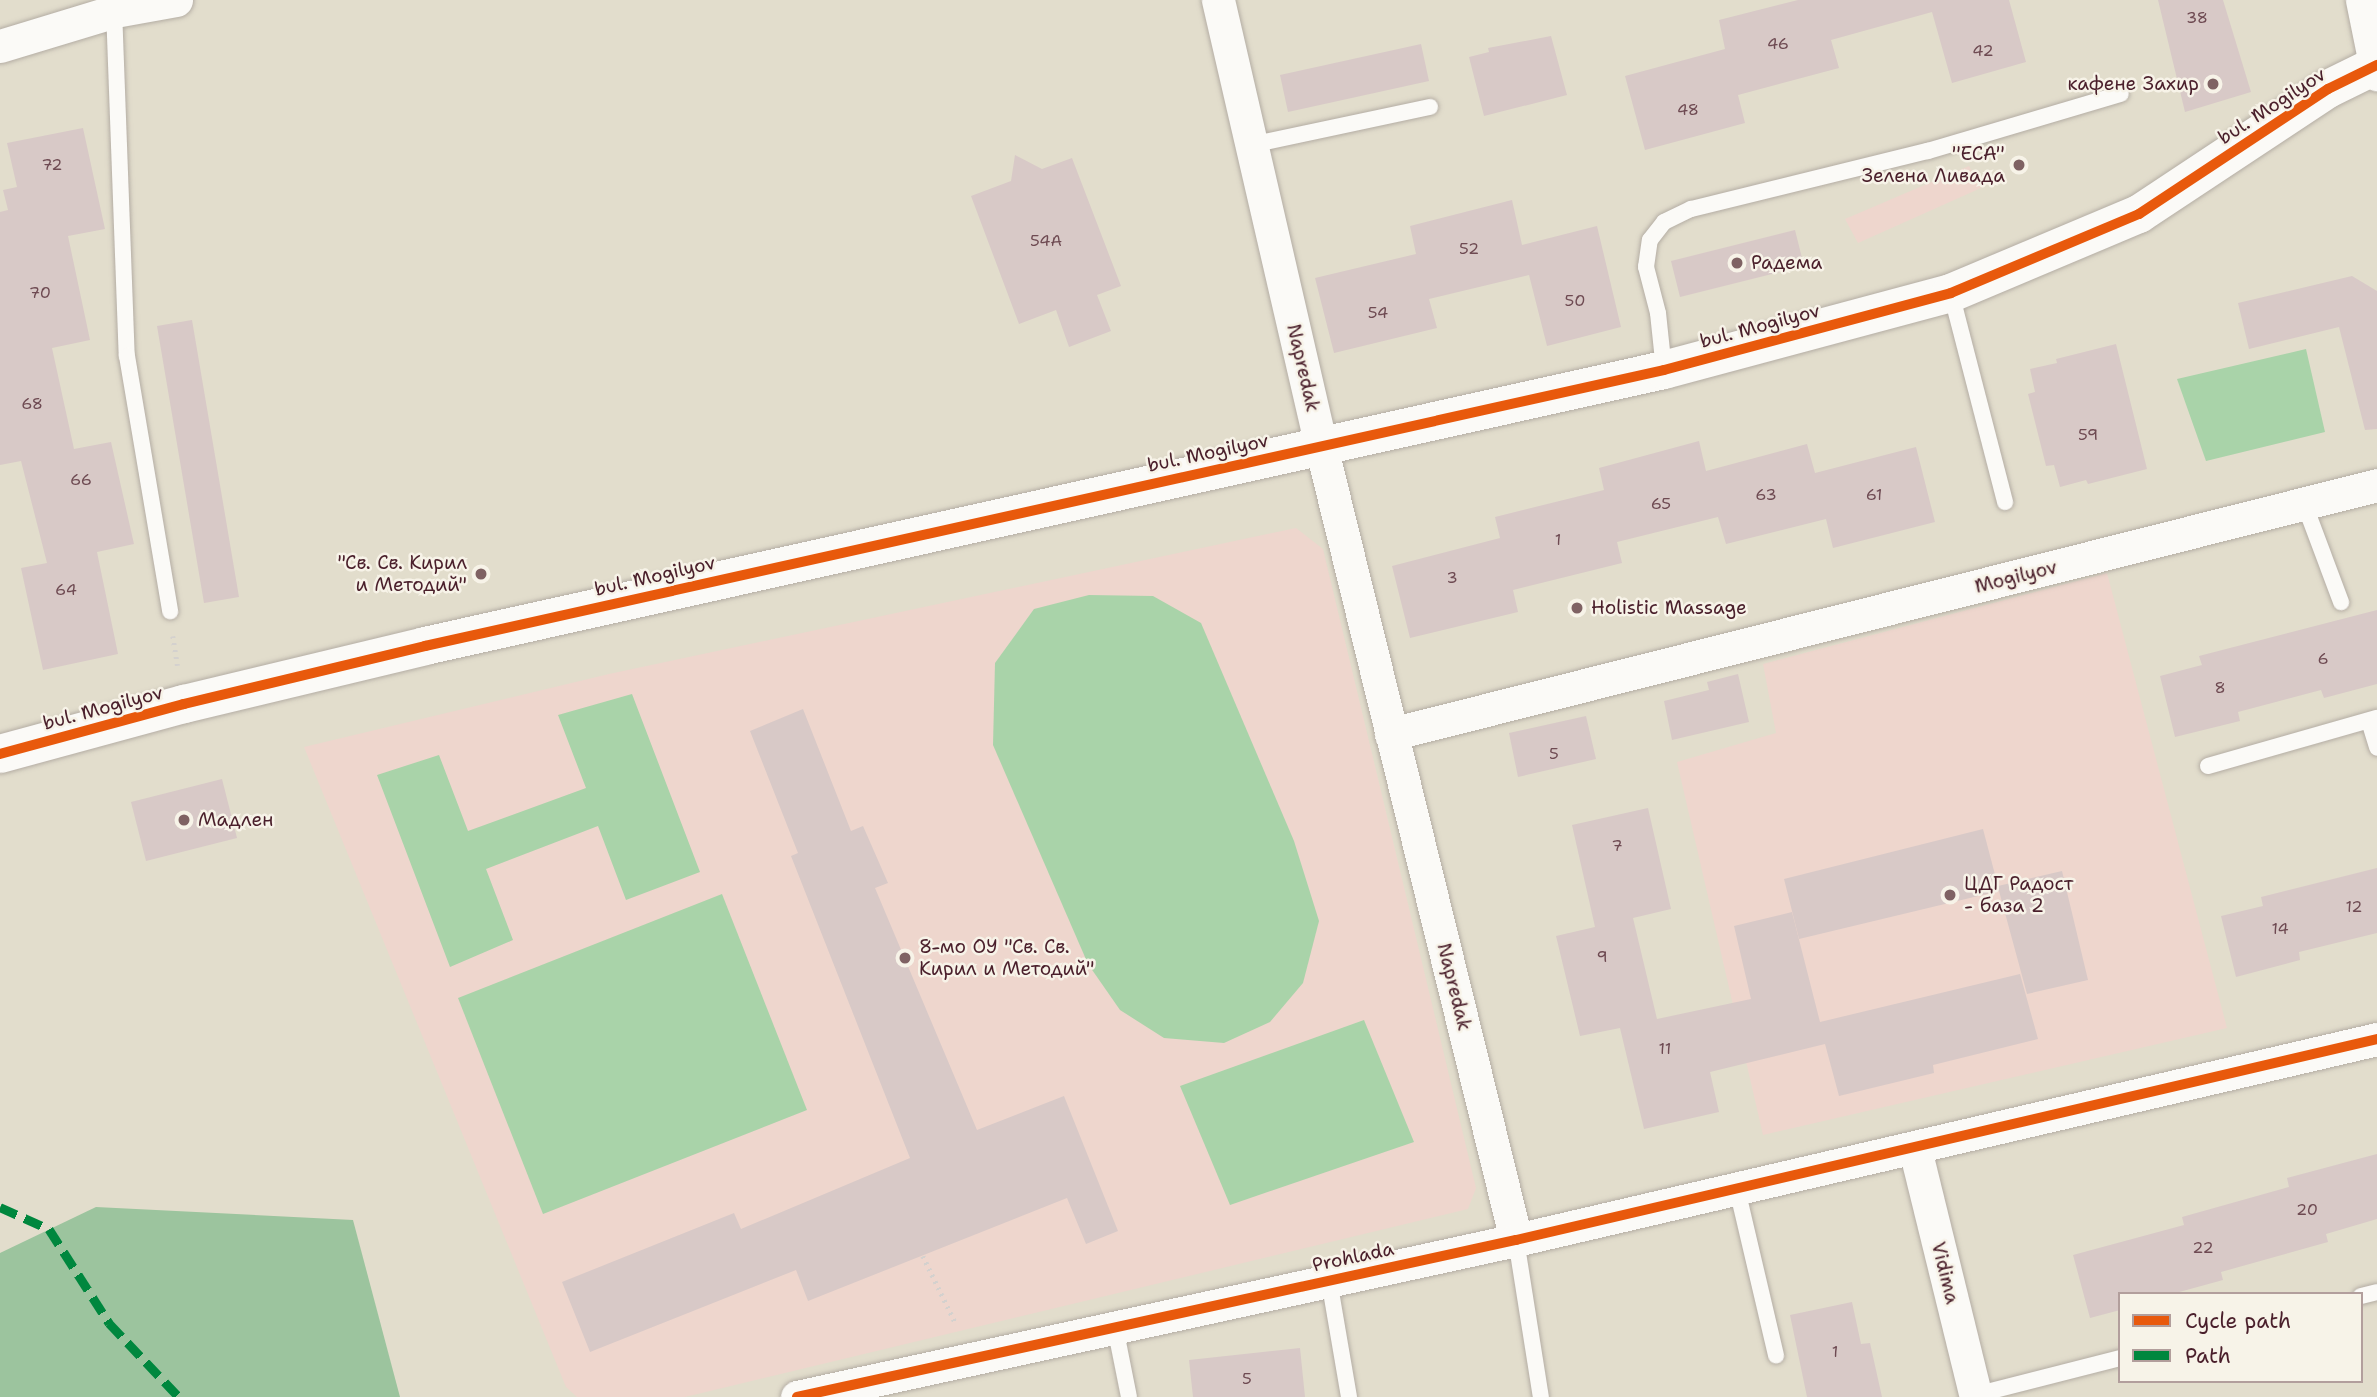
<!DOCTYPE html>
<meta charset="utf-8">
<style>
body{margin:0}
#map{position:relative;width:2377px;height:1397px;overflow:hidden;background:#e2ddcc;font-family:"Shantell Sans",sans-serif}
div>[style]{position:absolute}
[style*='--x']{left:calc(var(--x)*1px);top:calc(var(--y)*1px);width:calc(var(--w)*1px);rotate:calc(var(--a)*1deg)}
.built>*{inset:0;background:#eed6cd}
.green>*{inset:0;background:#a9d3a9}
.forest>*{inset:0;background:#9cc49e}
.building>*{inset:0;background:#d8c9c7}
.path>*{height:4.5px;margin-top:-2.25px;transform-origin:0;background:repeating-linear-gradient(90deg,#d4d1ce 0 2px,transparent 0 7px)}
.roads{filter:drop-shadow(0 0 2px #b4ada4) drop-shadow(0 0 2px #b4ada4)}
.service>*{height:16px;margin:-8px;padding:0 8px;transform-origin:8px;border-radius:8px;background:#fbfaf7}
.minor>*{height:33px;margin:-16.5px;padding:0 16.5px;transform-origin:16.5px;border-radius:16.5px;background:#fbfaf7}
.tertiary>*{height:38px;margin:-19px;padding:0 19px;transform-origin:19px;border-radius:19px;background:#fbfaf7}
.quiet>*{height:9px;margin-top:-4.5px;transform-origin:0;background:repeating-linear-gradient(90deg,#00873e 0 18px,transparent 0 27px)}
.cycleway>*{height:10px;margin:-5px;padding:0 5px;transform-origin:5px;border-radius:5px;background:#e8590c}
.dots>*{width:19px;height:19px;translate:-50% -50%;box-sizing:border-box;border:4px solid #f7f3e8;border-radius:50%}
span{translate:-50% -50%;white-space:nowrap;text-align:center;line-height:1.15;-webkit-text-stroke:5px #f7f3e8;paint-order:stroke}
.number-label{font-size:16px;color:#6e4a52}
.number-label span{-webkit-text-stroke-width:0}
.poi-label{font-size:19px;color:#4a1f2b}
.right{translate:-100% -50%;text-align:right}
.left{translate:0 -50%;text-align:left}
.street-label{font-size:19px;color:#4a1f2b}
.legend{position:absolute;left:2118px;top:1292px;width:245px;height:91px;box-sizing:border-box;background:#f7f3e8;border:2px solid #b29e9c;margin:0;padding:9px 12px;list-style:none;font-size:21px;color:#4a1f2b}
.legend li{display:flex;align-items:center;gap:14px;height:35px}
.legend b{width:35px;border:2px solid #b29e9c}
</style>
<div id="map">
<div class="built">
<i style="clip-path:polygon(1969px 166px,1981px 188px,1858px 243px,1845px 219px)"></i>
<i style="clip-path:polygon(1296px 528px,1323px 549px,1476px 1188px,1468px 1209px,685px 1397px,577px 1397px,566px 1387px,304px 747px,609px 674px)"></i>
<i style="clip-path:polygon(2107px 573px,2227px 1028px,1763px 1135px,1677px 762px,1776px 733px,1763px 664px)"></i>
</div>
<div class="green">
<i style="clip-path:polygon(2306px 349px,2325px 432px,2206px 461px,2177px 379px)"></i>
<i style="clip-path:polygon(1089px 595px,1153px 596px,1201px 623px,1294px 841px,1319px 921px,1303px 983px,1270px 1022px,1224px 1043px,1164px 1038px,1120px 1010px,1088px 964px,993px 745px,995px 663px,1034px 609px)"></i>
<i style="clip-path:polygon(632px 694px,700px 872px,626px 900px,598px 826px,486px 869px,513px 940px,450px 967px,377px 775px,439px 755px,468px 831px,586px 788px,558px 715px)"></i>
<i style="clip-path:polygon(722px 894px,807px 1110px,543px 1214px,458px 998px)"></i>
<i style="clip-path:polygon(1364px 1020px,1414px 1142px,1230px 1205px,1180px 1086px)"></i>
</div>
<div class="forest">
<i style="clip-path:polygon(96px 1207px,353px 1220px,400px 1397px,0 1397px,0 1253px)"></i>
</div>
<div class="building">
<i style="clip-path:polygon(1798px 0,2009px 0,2026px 62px,1952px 83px,1932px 12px,1831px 40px,1839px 68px,1738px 95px,1745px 123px,1645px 150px,1625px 76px,1725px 49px,1719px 20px)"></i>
<i style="clip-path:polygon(2158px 0,2223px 0,2251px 92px,2185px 112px)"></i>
<i style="clip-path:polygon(1551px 36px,1567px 95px,1484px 116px,1469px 57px,1489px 52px,1488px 48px)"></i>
<i style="clip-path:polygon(1421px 44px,1429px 81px,1288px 112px,1280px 75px)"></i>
<i style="clip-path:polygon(83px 128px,105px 229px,68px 236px,90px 340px,52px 348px,74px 449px,111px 442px,134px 544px,97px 552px,118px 654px,43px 670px,21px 568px,47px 563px,21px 461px,0 465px,0 212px,8px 210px,3px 190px,17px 187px,7px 143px)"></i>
<i style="clip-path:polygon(1015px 155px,1042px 169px,1072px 158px,1121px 286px,1097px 295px,1111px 331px,1069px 347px,1056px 310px,1019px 324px,971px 196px,1011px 181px)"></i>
<i style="clip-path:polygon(1512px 200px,1522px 245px,1597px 226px,1621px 327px,1547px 346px,1529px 275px,1429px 299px,1437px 328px,1334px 353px,1315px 278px,1416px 254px,1410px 226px)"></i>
<i style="clip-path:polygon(1795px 230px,1804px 266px,1680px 297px,1671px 261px)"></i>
<i style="clip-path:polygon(2352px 276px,2377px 291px,2377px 429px,2365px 430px,2339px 327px,2249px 349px,2238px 303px)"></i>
<i style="clip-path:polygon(192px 320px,239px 597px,204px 603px,157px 326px)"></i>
<i style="clip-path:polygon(2116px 344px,2147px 469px,2088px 484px,2086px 480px,2060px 487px,2054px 465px,2046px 466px,2028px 394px,2035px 392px,2030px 369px,2057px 363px,2056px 359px)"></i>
<i style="clip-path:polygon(1699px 441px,1706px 471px,1807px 444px,1815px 473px,1916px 447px,1935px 522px,1833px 548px,1826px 519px,1726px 544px,1718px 517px,1617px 542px,1622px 563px,1513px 590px,1518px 612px,1410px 638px,1392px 566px,1500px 538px,1495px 517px,1604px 490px,1599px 468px)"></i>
<i style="clip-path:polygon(2377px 610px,2377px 684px,2324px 698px,2321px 690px,2238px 712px,2240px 721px,2175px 737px,2160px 676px,2202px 665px,2199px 656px)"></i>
<i style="clip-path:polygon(1738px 674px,1749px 722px,1672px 740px,1664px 701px,1709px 690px,1707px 682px)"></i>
<i style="clip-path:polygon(803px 709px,851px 831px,863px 826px,888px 883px,875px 888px,977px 1130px,1064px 1096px,1118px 1231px,1086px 1244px,1067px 1198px,808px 1301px,796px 1270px,590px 1352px,562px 1282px,734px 1213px,741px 1229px,910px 1158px,791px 856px,798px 853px,750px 731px)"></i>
<i style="clip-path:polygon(1586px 716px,1596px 759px,1518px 777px,1509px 733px)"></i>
<i style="clip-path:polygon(222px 779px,237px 838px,146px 861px,131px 802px)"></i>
<i style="clip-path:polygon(1648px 808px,1671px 909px,1633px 918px,1657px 1019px,1751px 999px,1734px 926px,1792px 912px,1820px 1022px,2020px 974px,2038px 1039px,1933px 1065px,1934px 1073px,1839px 1096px,1825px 1044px,1710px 1072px,1719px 1112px,1644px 1129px,1620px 1028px,1580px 1036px,1556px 936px,1595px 927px,1572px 825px)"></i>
<i style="clip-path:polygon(1983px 829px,1998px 886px,2062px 871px,2088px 980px,2027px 994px,1999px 891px,1799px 939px,1784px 879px)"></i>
<i style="clip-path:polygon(2377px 868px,2377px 933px,2299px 952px,2300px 960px,2236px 977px,2221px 916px,2263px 906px,2261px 897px)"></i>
<i style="clip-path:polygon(2377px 1154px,2377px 1219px,2326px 1234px,2328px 1242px,2221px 1272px,2223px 1280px,2172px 1294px,2120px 1294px,2120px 1310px,2090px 1318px,2073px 1255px,2184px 1225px,2182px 1217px,2289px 1187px,2287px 1178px)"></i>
<i style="clip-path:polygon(1852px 1302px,1861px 1344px,1870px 1343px,1882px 1397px,1807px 1397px,1790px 1315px)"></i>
<i style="clip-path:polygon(1300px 1348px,1305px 1397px,1193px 1397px,1189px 1360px)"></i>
</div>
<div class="path">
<i style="--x:173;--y:636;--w:30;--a:81"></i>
<i style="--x:923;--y:1256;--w:76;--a:64.1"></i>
</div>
<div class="roads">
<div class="service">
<i style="--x:114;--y:9;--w:347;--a:87.9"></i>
<i style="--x:127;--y:356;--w:259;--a:80.4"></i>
<i style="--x:1251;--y:145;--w:183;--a:-12"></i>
<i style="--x:1951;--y:293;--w:216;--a:75.5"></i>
<i style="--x:1664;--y:370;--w:57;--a:-96"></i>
<i style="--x:1658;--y:313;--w:48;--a:-104.6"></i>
<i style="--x:1646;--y:267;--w:27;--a:-82"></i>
<i style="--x:1650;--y:240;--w:23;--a:-52"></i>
<i style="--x:1664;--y:222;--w:30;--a:-26"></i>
<i style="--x:1691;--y:209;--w:244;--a:-13.8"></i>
<i style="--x:1928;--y:151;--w:201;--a:-16.5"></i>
<i style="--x:2304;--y:503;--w:106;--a:69.5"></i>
<i style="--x:2369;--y:721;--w:28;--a:73"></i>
<i style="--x:2208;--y:766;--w:176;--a:-15.9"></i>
<i style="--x:1737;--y:1189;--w:171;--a:76.8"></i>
<i style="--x:1516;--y:1240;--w:159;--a:81"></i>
<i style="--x:1329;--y:1280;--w:119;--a:80.3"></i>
<i style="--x:2361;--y:1296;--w:16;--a:-14"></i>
<i style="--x:1115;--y:1327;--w:71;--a:78.7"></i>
<i style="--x:1975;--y:1395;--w:150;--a:-14.3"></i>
</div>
<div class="minor">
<i style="--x:1218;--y:0;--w:458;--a:77"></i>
<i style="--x:1321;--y:446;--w:818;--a:76.2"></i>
<i style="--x:2362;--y:0;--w:76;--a:78.5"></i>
<i style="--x:0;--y:46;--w:120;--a:-16.9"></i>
<i style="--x:115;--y:11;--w:62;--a:-10.2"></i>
<i style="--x:1391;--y:734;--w:1017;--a:-14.17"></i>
<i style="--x:1915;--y:1149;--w:255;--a:76.2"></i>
<i style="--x:797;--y:1397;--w:736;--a:-12.32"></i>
<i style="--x:1516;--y:1240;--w:884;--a:-13.14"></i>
</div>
<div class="tertiary">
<i style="--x:0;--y:754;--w:191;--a:-15.2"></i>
<i style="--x:184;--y:704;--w:248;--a:-13.5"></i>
<i style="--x:425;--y:646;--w:1269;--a:-12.56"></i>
<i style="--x:1664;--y:370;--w:297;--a:-15"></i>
<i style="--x:1951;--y:293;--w:204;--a:-22.8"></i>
<i style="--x:2139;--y:214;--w:227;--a:-33.5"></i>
<i style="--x:2328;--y:89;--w:55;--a:-26.1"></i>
</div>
</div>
<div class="quiet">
<i style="--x:0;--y:1207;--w:54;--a:24.2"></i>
<i style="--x:49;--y:1229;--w:112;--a:57.4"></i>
<i style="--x:109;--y:1323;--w:102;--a:46.6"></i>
</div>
<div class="cycleway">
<i style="--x:0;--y:754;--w:191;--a:-15.2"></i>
<i style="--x:184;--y:704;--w:248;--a:-13.5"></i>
<i style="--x:425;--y:646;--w:1269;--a:-12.56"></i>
<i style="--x:1664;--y:370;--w:297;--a:-15"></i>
<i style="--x:1951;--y:293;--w:204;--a:-22.8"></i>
<i style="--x:2139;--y:214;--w:227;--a:-33.5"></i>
<i style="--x:2328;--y:89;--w:55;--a:-26.1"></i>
<i style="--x:797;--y:1397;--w:736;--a:-12.32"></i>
<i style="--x:1516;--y:1240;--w:884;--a:-13.14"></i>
</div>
<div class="dots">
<i style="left:2213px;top:84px;background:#7f6263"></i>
<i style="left:2019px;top:165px;background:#7f6263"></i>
<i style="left:1737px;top:263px;background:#7f6263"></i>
<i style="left:481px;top:574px;background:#7f6263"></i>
<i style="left:1577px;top:608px;background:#7f6263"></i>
<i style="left:184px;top:820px;background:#7f6263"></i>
<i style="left:1950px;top:895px;background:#7f6263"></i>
<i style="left:905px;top:958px;background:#7f6263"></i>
</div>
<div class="number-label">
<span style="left:2197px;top:18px">38</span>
<span style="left:1778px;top:44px">46</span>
<span style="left:1983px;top:51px">42</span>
<span style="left:1688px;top:110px">48</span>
<span style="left:52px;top:165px">72</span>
<span style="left:1046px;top:241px">54А</span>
<span style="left:1469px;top:249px">52</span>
<span style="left:40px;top:293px">70</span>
<span style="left:1575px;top:301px">50</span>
<span style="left:1378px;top:313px">54</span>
<span style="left:32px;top:404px">68</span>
<span style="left:2088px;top:435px">59</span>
<span style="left:81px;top:480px">66</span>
<span style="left:1766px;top:495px">63</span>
<span style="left:1874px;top:495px">61</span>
<span style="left:1661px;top:504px">65</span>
<span style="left:1558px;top:540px">1</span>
<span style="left:1452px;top:578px">3</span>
<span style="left:66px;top:590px">64</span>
<span style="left:2323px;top:659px">6</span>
<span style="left:2220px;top:688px">8</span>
<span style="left:1554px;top:754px">5</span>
<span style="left:1617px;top:846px">7</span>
<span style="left:2354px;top:907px">12</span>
<span style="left:2280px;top:929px">14</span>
<span style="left:1602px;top:957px">9</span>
<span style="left:1665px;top:1049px">11</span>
<span style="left:2307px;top:1210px">20</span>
<span style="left:2203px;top:1248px">22</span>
<span style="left:1835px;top:1352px">1</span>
<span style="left:1247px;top:1379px">5</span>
</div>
<div class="poi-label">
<span class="right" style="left:2199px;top:84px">кафене Захир</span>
<span class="right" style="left:2005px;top:165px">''ЕСА''<br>Зелена Ливада</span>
<span class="left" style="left:1751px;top:263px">Радема</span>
<span class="right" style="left:467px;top:574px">"Св. Св. Кирил<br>и Методий"</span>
<span class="left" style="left:1591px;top:608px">Holistic Massage</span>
<span class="left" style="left:198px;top:820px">Мадлен</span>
<span class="left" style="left:1964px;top:895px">ЦДГ Радост<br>- база 2</span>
<span class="left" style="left:919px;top:958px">8-мо ОУ "Св. Св.<br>Кирил и Методий"</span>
</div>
<div class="street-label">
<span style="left:2272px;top:106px;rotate:-33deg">bul. Mogilyov</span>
<span style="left:1760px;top:326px;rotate:-15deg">bul. Mogilyov</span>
<span style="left:1303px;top:368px;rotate:77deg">Napredak</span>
<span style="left:1208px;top:453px;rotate:-12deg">bul. Mogilyov</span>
<span style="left:655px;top:576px;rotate:-13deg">bul. Mogilyov</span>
<span style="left:2016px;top:577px;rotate:-14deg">Mogilyov</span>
<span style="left:103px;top:708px;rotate:-15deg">bul. Mogilyov</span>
<span style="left:1454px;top:987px;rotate:76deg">Napredak</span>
<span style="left:1353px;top:1257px;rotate:-12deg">Prohlada</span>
<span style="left:1945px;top:1273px;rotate:76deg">Vidima</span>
</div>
<ul class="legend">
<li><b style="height:9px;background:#e8590c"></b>Cycle path</li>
<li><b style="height:9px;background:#00873e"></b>Path</li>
</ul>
</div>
